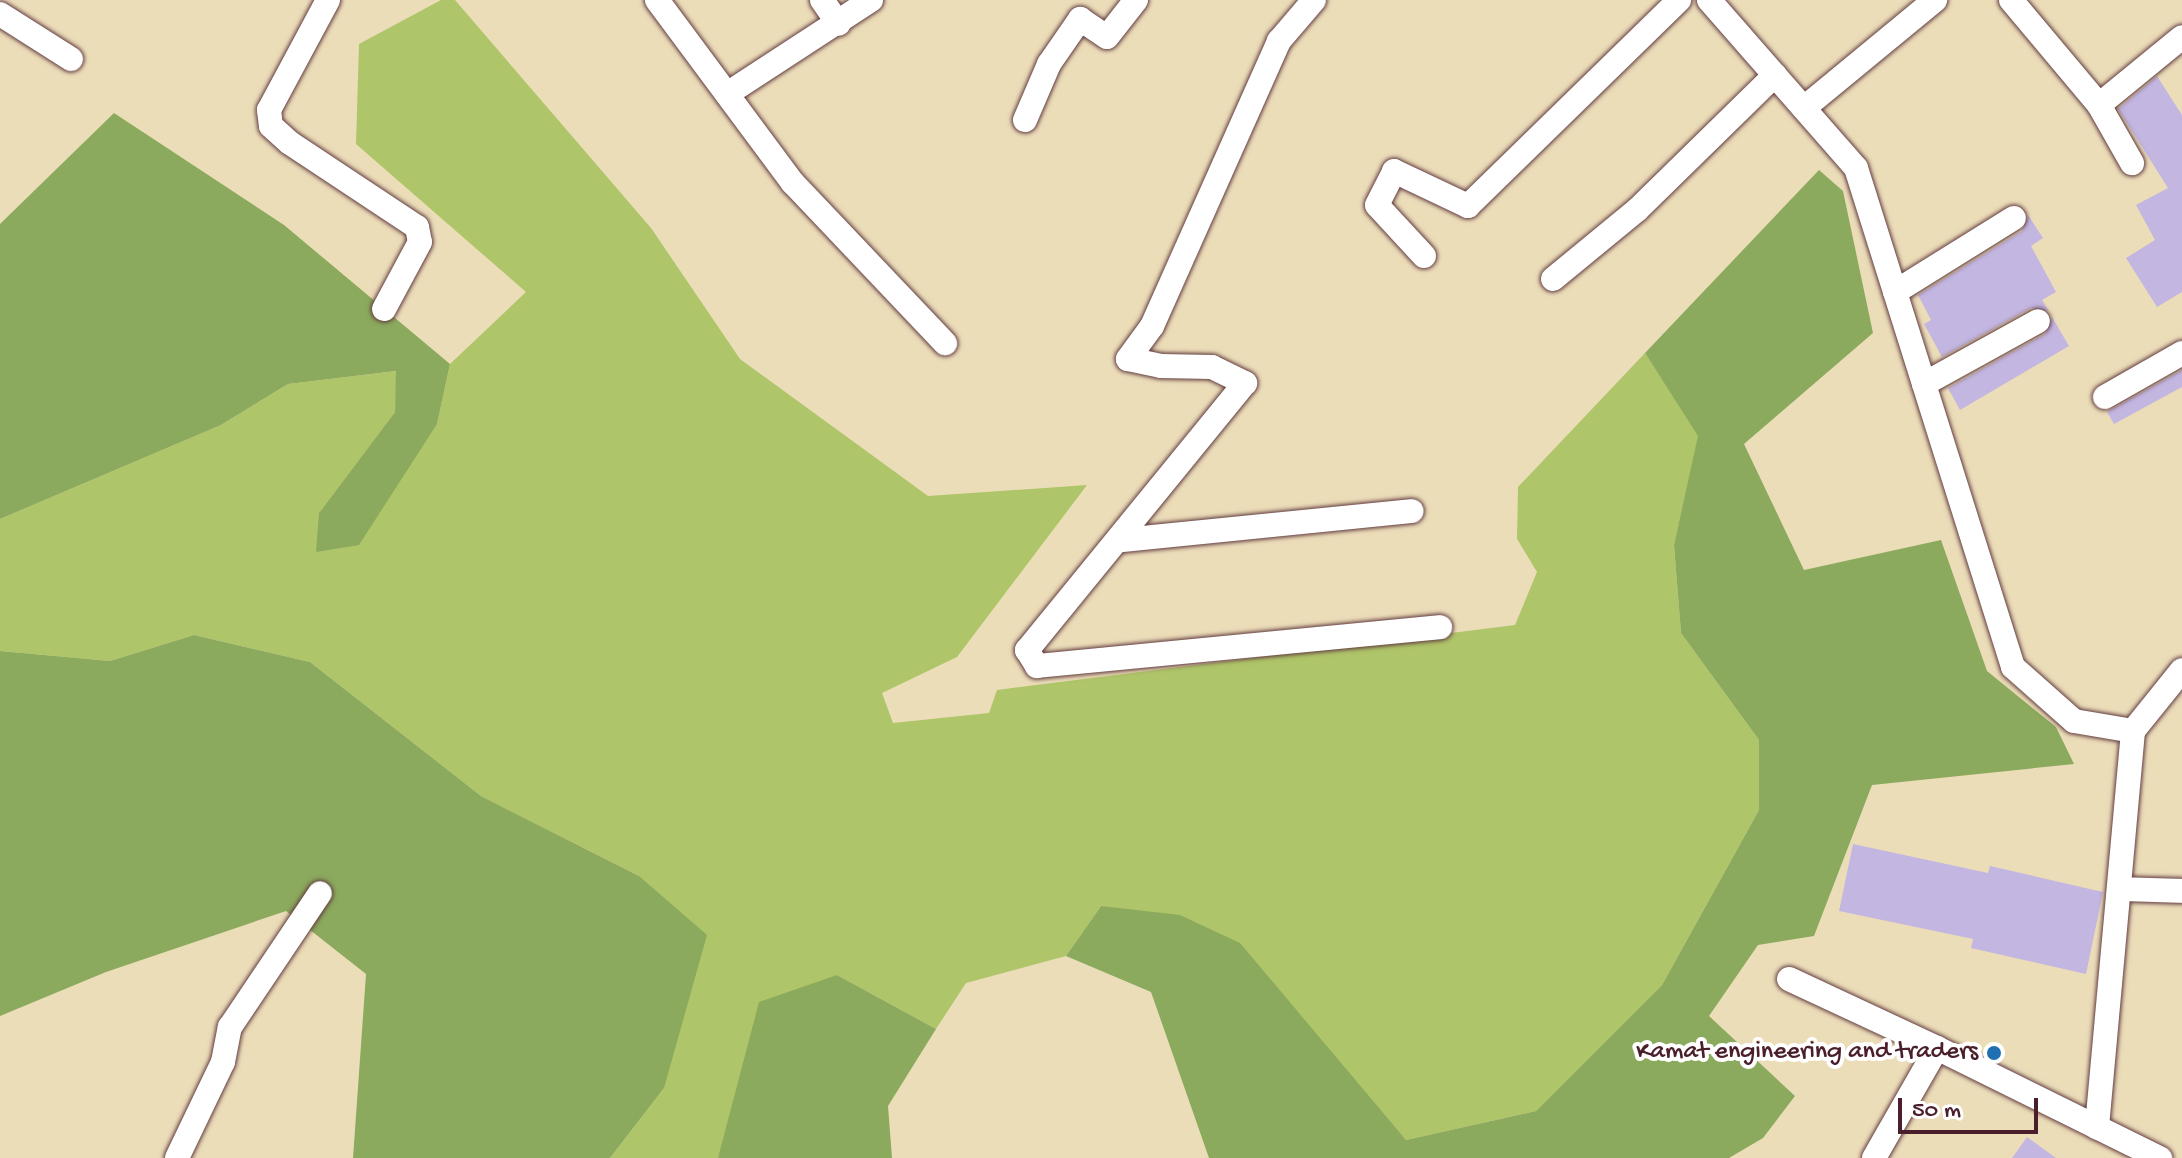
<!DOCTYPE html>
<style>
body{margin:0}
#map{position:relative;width:2182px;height:1158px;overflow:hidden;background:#ecddb9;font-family:"Gochi Hand",sans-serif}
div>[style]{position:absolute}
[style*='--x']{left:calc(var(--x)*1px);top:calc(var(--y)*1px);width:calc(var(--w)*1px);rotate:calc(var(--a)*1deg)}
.green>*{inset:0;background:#afc569}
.forest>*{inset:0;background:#8baa5d}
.building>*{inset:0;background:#c3b6e0}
.roads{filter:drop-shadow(0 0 2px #623c40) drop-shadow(0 0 2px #623c40)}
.minor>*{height:24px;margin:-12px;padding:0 12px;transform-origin:12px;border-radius:12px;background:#fff}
.dots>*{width:22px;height:22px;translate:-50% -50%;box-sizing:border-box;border:4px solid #fff;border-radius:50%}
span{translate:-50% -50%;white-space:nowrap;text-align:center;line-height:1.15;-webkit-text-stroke:8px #fff;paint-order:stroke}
.poi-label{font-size:26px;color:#4a1f2b}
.right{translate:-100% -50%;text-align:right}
.scale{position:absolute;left:1898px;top:1098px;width:140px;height:36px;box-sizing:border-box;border:4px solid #4a1f2b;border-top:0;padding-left:10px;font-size:24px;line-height:28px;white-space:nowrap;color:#4a1f2b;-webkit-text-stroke:6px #fff;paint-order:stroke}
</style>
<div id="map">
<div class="green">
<i style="clip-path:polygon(441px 0,455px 0,651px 228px,740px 359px,928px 496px,1087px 485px,957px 657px,882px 693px,893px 723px,989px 713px,997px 690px,1515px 625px,1537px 572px,1517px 539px,1518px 487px,1645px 353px,1699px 436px,1674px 545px,1681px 633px,1759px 740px,1759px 810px,1662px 985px,1536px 1111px,1406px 1140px,1326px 1048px,1101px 906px,1066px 956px,966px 983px,936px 1029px,837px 975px,729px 1129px,718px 1158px,610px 1158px,664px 1088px,639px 876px,481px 796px,310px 662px,194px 635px,110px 661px,0 651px,0 519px,221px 425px,288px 384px,397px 371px,395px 412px,319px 513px,437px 424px,450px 364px,526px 292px,356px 144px,359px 44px)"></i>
</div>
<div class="forest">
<i style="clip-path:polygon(114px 113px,284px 225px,450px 364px,437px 424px,359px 545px,316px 552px,319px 513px,395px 412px,396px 371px,288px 384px,221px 425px,0 519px,0 224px)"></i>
<i style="clip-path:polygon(1819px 170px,1843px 191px,1873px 333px,1744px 444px,1804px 570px,1941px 540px,1987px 671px,2056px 727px,2074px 764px,1872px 785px,1814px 936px,1758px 945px,1709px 1016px,1795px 1096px,1763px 1138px,1729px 1158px,1209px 1158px,1151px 992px,1066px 956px,1101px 906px,1180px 915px,1240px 943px,1406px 1140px,1536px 1111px,1662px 985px,1759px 810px,1759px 740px,1681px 633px,1674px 545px,1698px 436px,1645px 353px)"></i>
<i style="clip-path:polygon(194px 635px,310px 662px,481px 796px,639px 876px,707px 935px,664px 1088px,610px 1158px,353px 1158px,366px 974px,286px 911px,106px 972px,0 1016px,0 651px,110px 661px)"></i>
<i style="clip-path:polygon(837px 975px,936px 1029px,888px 1106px,892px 1158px,718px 1158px,759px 1002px)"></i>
</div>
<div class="building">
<i style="clip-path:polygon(2157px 76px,2182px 115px,2182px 292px,2157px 307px,2126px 258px,2155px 240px,2136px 205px,2168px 188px,2118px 109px)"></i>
<i style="clip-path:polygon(2028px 215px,2043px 238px,2031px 246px,2056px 292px,2042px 300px,2049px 311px,2031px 308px,1942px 357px,1924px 324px,1931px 320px,1918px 295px,2022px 231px)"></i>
<i style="clip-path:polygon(2052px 317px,2069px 346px,1960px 410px,1948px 388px,2045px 334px)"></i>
<i style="clip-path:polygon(2182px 370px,2182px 387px,2114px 424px,2107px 412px)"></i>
<i style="clip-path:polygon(1853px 844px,1988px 873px,1990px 866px,2103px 892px,2086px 974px,1971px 948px,1973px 939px,1839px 911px)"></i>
<i style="clip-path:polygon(2027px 1137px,2056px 1158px,2012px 1158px)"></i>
</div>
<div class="roads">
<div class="minor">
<i style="--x:328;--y:0;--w:125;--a:118.2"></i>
<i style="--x:269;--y:110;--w:16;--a:83"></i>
<i style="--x:271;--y:126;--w:25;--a:42"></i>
<i style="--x:290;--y:143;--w:152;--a:33.5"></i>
<i style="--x:417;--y:227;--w:15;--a:79"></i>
<i style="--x:420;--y:242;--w:76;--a:118.2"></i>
<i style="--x:657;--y:0;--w:228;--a:53.4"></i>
<i style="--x:793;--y:183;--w:221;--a:46.5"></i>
<i style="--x:822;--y:0;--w:29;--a:55"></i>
<i style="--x:1314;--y:0;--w:54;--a:130.5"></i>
<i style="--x:1279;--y:41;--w:312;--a:114"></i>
<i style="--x:1152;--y:326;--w:41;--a:126"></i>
<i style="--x:1128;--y:359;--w:34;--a:12"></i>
<i style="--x:1161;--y:366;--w:51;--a:1.1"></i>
<i style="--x:1212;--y:367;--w:37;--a:26"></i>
<i style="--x:1245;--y:383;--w:345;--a:129.2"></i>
<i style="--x:1027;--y:650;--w:19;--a:58"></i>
<i style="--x:1037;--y:666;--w:405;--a:-5.5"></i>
<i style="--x:1709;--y:0;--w:223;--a:48.8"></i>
<i style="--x:1856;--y:168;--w:523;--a:72.53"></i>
<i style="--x:2013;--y:667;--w:81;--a:41.5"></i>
<i style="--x:2074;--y:721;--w:60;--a:9.6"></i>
<i style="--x:2133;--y:731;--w:398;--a:95.2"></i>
<i style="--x:2011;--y:0;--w:137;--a:50"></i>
<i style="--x:2099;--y:105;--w:67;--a:60.4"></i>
<i style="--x:0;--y:14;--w:84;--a:32.4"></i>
<i style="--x:727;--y:94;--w:172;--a:-33.1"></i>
<i style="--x:2099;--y:105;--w:107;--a:-39.3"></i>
<i style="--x:1804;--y:108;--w:170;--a:-39.5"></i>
<i style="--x:1025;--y:120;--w:61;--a:-66.8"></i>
<i style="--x:1049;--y:64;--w:55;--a:-55.4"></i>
<i style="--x:1080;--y:19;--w:32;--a:34"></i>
<i style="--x:1107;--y:37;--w:47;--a:-51.9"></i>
<i style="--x:1424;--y:256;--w:69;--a:-132.7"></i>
<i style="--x:1377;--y:205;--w:38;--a:-63"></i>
<i style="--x:1394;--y:171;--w:82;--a:25.3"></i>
<i style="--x:1468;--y:206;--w:295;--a:-44.3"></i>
<i style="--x:1553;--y:279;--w:109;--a:-39.4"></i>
<i style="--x:1637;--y:210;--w:193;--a:-44.4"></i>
<i style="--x:1895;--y:292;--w:140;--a:-31.9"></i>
<i style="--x:1924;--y:384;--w:130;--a:-28.9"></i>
<i style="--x:2105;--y:397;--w:89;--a:-29.7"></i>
<i style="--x:1122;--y:540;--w:291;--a:-5.7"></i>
<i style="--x:2133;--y:731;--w:78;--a:-51.2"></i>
<i style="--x:2119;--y:889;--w:63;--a:1.8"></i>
<i style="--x:1789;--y:979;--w:163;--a:25"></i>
<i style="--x:177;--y:1158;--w:106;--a:-64.4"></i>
<i style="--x:223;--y:1062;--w:36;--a:-79"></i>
<i style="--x:230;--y:1027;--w:161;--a:-56.1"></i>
<i style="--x:1874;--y:1158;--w:127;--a:-60.2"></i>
<i style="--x:1937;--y:1048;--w:249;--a:26.3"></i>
</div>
</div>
<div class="dots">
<i style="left:1994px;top:1053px;background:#1f6fb2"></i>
</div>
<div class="poi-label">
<span class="right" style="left:1978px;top:1053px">Kamat engineering and traders</span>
</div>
<div class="scale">50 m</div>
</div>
